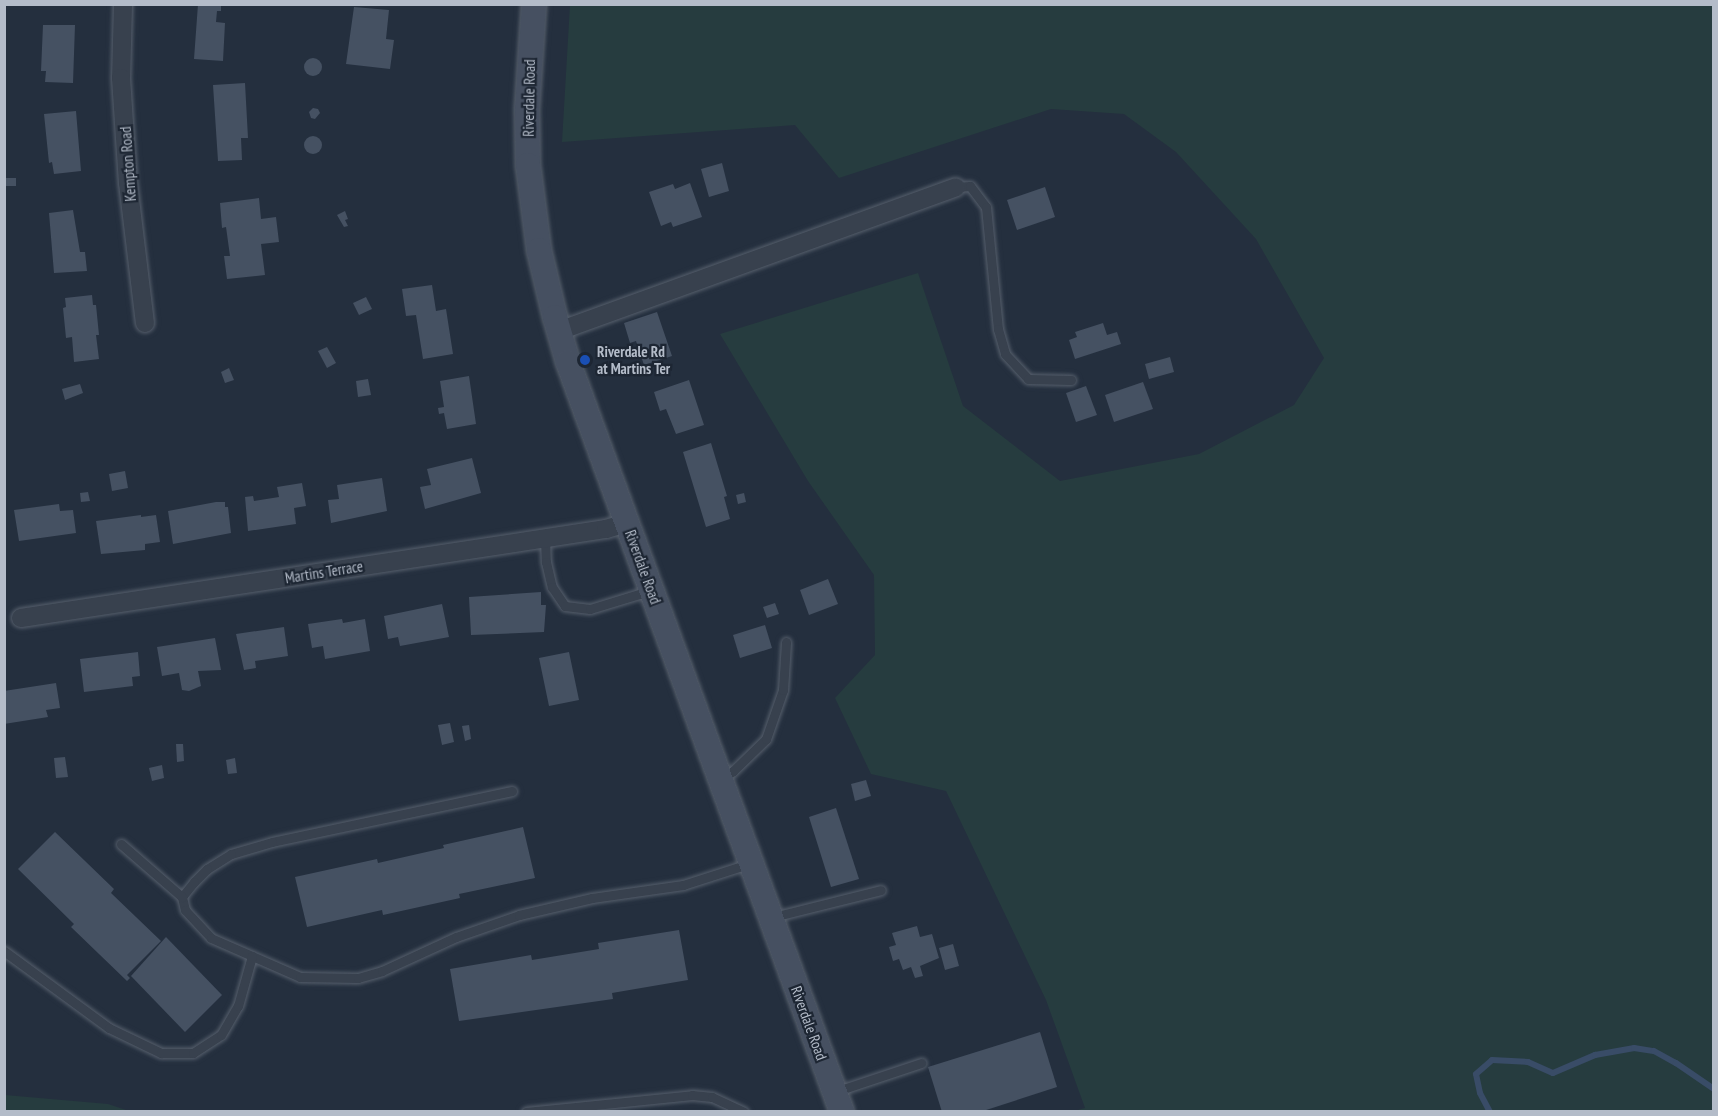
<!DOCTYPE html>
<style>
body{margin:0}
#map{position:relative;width:1718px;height:1116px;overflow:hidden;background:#242f3e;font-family:"PT Sans Narrow",sans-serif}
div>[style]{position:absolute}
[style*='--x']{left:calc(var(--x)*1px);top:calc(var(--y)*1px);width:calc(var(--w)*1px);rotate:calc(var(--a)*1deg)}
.green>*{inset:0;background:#263c3f}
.stream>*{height:6px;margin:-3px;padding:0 3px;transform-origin:3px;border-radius:3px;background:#394c67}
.building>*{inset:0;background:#455162}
.round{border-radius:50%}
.roads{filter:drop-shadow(0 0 2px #565f6c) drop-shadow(0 0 2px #565f6c)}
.lane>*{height:9px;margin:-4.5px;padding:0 4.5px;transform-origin:4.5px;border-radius:4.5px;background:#38414e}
.street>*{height:18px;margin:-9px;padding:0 9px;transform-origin:9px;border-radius:9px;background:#38414e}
.secondary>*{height:24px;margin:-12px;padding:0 12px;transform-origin:12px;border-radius:12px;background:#465061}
.dots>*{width:16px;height:16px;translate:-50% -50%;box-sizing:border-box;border:3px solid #1d2633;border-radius:50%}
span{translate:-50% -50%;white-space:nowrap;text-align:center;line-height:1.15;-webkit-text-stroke:4.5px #1d2633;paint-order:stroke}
.street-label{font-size:15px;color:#b4bcc9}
.poi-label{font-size:15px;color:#b4bcc9;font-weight:700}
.left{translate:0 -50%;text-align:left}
.frame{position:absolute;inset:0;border:6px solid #b4bcc9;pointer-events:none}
</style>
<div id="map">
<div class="green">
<i style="clip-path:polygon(570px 5px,1713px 5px,1713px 1111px,1074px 1111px,1085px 1108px,1046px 1000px,946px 791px,871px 774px,835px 698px,875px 655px,874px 575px,808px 481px,720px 334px,918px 273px,963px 406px,1060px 481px,1199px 454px,1294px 405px,1324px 358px,1256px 239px,1176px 152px,1124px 114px,1051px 109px,839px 178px,795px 125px,562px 142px)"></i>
<i style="clip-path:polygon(5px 1095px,108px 1104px,129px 1111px,5px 1111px)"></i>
</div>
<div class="stream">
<i style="--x:1490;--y:1112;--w:21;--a:-118"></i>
<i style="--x:1480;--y:1093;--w:19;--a:-102"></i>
<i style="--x:1476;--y:1074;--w:21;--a:-41"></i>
<i style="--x:1492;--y:1060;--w:36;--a:3"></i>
<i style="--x:1528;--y:1062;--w:27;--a:24"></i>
<i style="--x:1553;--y:1073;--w:46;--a:-23.2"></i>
<i style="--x:1595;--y:1055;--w:40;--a:-10"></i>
<i style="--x:1634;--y:1048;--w:20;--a:9"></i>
<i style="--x:1654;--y:1051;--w:25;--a:29"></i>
<i style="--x:1676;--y:1063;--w:46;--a:34.4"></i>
</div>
<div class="building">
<i style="clip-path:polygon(198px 4px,221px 4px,221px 11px,217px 11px,216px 22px,225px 23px,223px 61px,194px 59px)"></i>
<i style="clip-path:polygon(354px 7px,389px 10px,386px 39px,394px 40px,390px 69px,346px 64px)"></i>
<i style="clip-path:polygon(43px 25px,75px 25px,73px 83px,45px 82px,46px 71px,41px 71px)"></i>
<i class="round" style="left:304px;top:58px;width:18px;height:18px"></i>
<i style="clip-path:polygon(245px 83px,248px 138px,241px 138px,242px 160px,218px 161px,213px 85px)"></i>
<i style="clip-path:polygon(313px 108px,318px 109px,320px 113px,315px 119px,311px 118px,309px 112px)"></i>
<i style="clip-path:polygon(76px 111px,81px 171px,54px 174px,52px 162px,49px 163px,44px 114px)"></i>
<i class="round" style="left:304px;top:136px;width:18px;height:18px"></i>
<i style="clip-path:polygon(722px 163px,729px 191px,709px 197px,701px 169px)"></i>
<i style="clip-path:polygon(5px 178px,16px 178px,16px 186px,5px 186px)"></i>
<i style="clip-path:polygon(690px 183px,702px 217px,673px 227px,671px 222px,661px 226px,649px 192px,673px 184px,675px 189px)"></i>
<i style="clip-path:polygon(1045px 187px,1055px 217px,1017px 230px,1007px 200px)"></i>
<i style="clip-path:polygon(259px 198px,261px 219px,276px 217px,279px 242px,261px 244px,265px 275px,227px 279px,224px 256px,230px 256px,226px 227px,222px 228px,220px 203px)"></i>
<i style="clip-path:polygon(73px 210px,80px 252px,85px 252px,87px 271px,54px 273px,49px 213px)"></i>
<i style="clip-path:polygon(345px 211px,348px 219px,345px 220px,348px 226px,344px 227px,337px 215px)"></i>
<i style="clip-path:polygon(432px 285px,436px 311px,446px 309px,453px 354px,423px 359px,416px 315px,406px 316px,402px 289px)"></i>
<i style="clip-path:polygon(92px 295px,93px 305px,96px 305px,99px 335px,96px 335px,99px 359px,74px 362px,72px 337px,66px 338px,63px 308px,66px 307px,65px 298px)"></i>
<i style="clip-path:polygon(366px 297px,372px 309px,359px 315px,353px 303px)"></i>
<i style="clip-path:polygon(657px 312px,672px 356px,644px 365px,636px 341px,630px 343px,624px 323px)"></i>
<i style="clip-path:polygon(1103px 323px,1107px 335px,1117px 332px,1121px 344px,1075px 359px,1069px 340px,1077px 337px,1075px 332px)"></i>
<i style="clip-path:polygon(327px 347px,336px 363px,327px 368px,318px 351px)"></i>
<i style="clip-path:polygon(1170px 357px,1174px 372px,1149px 379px,1145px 364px)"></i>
<i style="clip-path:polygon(229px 368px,234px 380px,225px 383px,221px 372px)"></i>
<i style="clip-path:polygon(469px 376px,476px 424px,447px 429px,444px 413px,439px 414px,438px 408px,444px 407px,440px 381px)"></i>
<i style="clip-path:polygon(368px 379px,371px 395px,358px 397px,356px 381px)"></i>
<i style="clip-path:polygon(689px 380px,704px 425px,676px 434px,666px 409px,660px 411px,654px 392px)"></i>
<i style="clip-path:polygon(1143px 382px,1153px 409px,1114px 422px,1105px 395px)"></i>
<i style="clip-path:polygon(80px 384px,83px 393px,65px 400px,62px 389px)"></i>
<i style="clip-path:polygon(1086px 386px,1097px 415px,1076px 422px,1066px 393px)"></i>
<i style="clip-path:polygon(711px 443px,727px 496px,724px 497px,730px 519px,706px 527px,683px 452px)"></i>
<i style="clip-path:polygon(472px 458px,481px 493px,425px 509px,420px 487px,431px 485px,427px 469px)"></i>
<i style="clip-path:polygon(125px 471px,128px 488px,112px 491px,109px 474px)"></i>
<i style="clip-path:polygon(382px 478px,387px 511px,331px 523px,328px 500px,339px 499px,337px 485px)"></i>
<i style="clip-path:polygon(302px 483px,306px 506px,294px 508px,296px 524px,248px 531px,245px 497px,253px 496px,254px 501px,279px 497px,277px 487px)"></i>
<i style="clip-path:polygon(88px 492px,90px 501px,81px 502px,80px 493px)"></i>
<i style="clip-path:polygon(744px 493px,746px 502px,738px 504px,736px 495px)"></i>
<i style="clip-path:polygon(216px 502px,225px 502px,225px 507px,228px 507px,231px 533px,173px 544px,168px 511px)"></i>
<i style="clip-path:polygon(59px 504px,60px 511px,73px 510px,76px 533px,19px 541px,14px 510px)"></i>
<i style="clip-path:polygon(141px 515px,141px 517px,156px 515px,160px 542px,145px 544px,145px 550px,101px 554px,96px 521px)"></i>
<i style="clip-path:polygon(828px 579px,838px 604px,809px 615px,800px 590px)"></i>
<i style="clip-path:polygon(541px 592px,541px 605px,546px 605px,544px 632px,471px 635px,469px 597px)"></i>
<i style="clip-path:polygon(775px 603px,779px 614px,767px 618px,763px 607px)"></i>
<i style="clip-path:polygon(442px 604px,449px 637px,400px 646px,398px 637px,388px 639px,384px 616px)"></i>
<i style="clip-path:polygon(342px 619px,343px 623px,365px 619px,370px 651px,325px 659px,323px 646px,312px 648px,308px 624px)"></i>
<i style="clip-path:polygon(765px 625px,772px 648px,740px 658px,733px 635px)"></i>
<i style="clip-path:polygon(284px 627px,288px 656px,255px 661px,256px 668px,244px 670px,236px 634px)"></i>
<i style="clip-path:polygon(215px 638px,221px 670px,198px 671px,201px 686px,189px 691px,182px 690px,179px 673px,162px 676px,157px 647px)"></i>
<i style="clip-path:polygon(138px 652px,140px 676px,132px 677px,133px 686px,84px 692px,80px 659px)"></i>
<i style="clip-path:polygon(569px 652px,579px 700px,549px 706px,539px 658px)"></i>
<i style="clip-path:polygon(56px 683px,60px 708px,46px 710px,48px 717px,4px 724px,4px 691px)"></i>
<i style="clip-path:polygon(450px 723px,454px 742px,442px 745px,438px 725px)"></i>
<i style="clip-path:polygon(469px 725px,471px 739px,465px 741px,462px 726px)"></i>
<i style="clip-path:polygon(176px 744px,183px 744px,184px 761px,177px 762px)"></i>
<i style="clip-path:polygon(65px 757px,68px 777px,56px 778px,54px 758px)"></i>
<i style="clip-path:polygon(235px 758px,237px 773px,228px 774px,226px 760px)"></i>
<i style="clip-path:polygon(162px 765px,164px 778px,152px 781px,149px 768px)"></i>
<i style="clip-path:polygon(866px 780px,871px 796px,855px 801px,851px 784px)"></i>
<i style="clip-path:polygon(836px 808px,859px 879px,831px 887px,809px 817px)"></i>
<i style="clip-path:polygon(523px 827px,535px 878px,459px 894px,460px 898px,383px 915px,382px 910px,307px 927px,295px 877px,377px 859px,378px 863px,444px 848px,443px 845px)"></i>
<i style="clip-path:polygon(55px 832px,114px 889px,111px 893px,161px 941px,127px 975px,130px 978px,127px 981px,71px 927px,74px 924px,18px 869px)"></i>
<i style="clip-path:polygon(917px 926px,920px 937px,932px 934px,939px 958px,920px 966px,923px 976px,915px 978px,911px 967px,903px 970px,899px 959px,893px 961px,889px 947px,896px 945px,892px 933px)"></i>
<i style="clip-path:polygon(679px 930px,688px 980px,612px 993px,613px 999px,459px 1021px,450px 969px,531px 955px,532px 960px,599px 949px,598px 943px)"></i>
<i style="clip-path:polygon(166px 937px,222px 995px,185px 1032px,131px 976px)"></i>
<i style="clip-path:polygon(953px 944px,959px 966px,945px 970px,939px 948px)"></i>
<i style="clip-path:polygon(1040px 1032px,1057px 1087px,980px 1112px,942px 1112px,928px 1067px)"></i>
</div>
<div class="roads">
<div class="lane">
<i style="--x:956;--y:187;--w:14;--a:-4"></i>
<i style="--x:970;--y:186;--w:26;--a:53"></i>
<i style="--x:986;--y:207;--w:123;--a:84.4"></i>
<i style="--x:998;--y:329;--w:26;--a:74"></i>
<i style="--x:1005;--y:354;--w:34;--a:47"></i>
<i style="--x:1028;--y:379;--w:43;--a:1.3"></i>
<i style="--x:545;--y:538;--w:24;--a:88"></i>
<i style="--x:546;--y:562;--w:26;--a:77"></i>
<i style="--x:552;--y:587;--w:23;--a:56"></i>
<i style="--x:565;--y:606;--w:25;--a:7"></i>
<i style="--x:590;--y:609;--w:62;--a:-17"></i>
<i style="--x:722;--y:778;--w:13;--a:-32"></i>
<i style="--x:733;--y:771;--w:46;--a:-44.1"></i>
<i style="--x:766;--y:739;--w:52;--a:-70.9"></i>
<i style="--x:783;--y:690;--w:48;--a:-86.4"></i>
<i style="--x:512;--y:791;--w:245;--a:168"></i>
<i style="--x:272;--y:842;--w:43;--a:163.7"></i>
<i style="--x:231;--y:854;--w:28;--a:148"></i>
<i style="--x:207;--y:869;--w:18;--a:135"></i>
<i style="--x:194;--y:882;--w:19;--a:129"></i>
<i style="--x:182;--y:897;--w:13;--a:77"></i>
<i style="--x:185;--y:910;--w:38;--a:47"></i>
<i style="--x:211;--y:938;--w:97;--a:23.7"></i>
<i style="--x:300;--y:977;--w:58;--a:1"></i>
<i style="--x:358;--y:978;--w:25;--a:-16"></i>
<i style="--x:382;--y:971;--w:81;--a:-24.7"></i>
<i style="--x:456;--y:937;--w:67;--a:-19.2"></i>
<i style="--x:519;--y:915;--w:75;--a:-13.1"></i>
<i style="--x:592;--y:898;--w:92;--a:-8.1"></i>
<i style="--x:683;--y:885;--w:71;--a:-17.9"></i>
<i style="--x:121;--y:844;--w:81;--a:41"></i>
<i style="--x:773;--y:917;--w:111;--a:-14"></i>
<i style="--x:4;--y:951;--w:130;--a:36.3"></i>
<i style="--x:109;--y:1028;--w:58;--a:25.7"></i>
<i style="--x:161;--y:1053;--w:32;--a:0"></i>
<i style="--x:193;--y:1053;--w:33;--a:-33"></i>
<i style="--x:221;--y:1035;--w:34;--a:-60"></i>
<i style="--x:238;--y:1006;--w:52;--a:-74.4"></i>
<i style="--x:837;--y:1091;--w:89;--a:-18.4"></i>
<i style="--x:526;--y:1112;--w:167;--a:-5.8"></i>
<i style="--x:692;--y:1095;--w:20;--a:6"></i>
<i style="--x:712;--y:1097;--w:35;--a:25"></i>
</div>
<div class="street">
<i style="--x:123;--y:4;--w:74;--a:91.5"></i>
<i style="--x:121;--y:78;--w:105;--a:86.2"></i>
<i style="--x:128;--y:183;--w:141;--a:83.1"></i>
<i style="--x:559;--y:331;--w:422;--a:-19.9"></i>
<i style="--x:21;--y:618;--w:592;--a:-8.65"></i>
<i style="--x:606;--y:529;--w:22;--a:-16"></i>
</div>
<div class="secondary">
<i style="--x:534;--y:4;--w:105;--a:93.8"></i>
<i style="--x:527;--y:109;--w:56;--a:89"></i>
<i style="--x:528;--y:165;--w:86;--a:82.6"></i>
<i style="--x:539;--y:250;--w:69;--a:76.6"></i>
<i style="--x:555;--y:317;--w:47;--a:73.9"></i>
<i style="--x:568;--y:362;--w:798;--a:69.93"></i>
</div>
</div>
<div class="dots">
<i style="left:585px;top:360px;background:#1a4fb4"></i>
</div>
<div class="street-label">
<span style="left:529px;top:98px;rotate:-89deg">Riverdale Road</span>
<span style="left:128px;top:164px;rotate:-94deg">Kempton Road</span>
<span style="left:643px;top:567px;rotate:70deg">Riverdale Road</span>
<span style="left:324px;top:572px;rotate:-9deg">Martins Terrace</span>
<span style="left:809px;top:1023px;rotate:70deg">Riverdale Road</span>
</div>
<div class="poi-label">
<span class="left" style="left:597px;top:360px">Riverdale Rd<br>at Martins Ter</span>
</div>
<div class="frame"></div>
</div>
